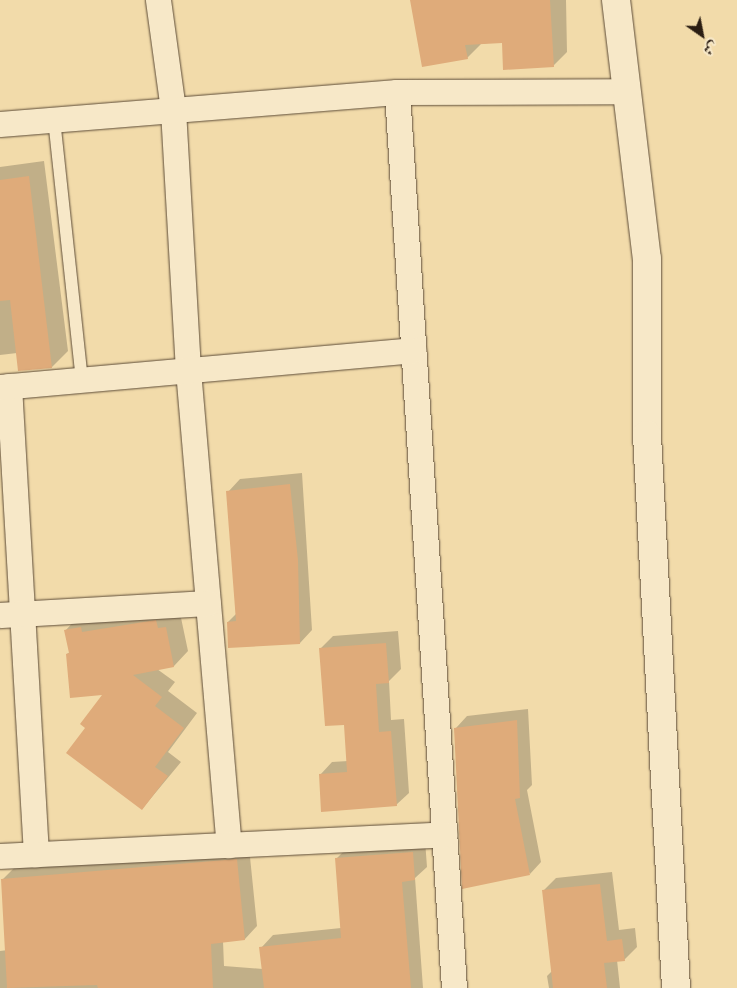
<!DOCTYPE html>
<meta charset="utf-8">
<style>
body{margin:0}
#map{position:relative;width:737px;height:988px;overflow:hidden;background:#f2dbaa;font-family:"IM FELL Great Primer",Amiri,serif}
div>[style]{position:absolute}
[style*='--x']{left:calc(var(--x)*1px);top:calc(var(--y)*1px);width:calc(var(--w)*1px);rotate:calc(var(--a)*1deg)}
.shadow>*{inset:0;background:#0003}
.building>*{inset:0;background:#dfab7a}
.roads{filter:drop-shadow(0 0 1px #5d4c38) drop-shadow(0 0 1px #5d4c38)}
.lane>*{height:12px;margin:-6px;padding:0 6px;transform-origin:6px;border-radius:6px;background:#f7e8c8}
.street>*{height:25px;margin:-12.5px;padding:0 12.5px;transform-origin:12.5px;border-radius:12.5px;background:#f7e8c8}
.secondary>*{height:28px;margin:-14px;padding:0 14px;transform-origin:14px;border-radius:14px;background:#f7e8c8}
span{translate:-50% -50%;white-space:nowrap;text-align:center;line-height:1.15;-webkit-text-stroke:4.5px #f7e8c8;paint-order:stroke}
.north{position:absolute;left:677px;top:10px;width:50px;height:50px;-webkit-text-stroke:4px #f7e8c8;paint-order:stroke;rotate:147deg;font-size:14px;font-weight:700;line-height:20px;text-align:center;color:#2b1d12}
.north::after{content:'';display:block;margin:auto;width:18px;height:22px;background:#2b1d12;clip-path:polygon(50% 0,100% 100%,50% 72%,0 100%)}
</style>
<div id="map">
<div class="shadow">
<i style="clip-path:polygon(412px 0,566px 0,567px 52px,553px 66px,503px 41px,481px 44px,467px 58px)"></i>
<i style="clip-path:polygon(44px 161px,68px 351px,52px 367px,17px 353px,0 355px,0 167px)"></i>
<i style="clip-path:polygon(302px 473px,312px 630px,300px 643px,228px 622px,236px 614px,228px 492px,240px 479px)"></i>
<i style="clip-path:polygon(180px 613px,188px 651px,174px 666px,157px 669px,175px 682px,168px 691px,197px 713px,168px 752px,181px 762px,142px 809px,87px 728px,105px 693px,67px 654px,70px 652px,65px 631px,79px 616px)"></i>
<i style="clip-path:polygon(398px 631px,401px 669px,389px 681px,391px 720px,404px 719px,409px 793px,396px 805px,320px 775px,332px 762px,348px 761px,345px 723px,320px 649px,333px 636px)"></i>
<i style="clip-path:polygon(528px 709px,532px 785px,527px 790px,541px 862px,530px 874px,456px 728px,467px 716px)"></i>
<i style="clip-path:polygon(425px 840px,427px 867px,415px 878px,423px 988px,0 988px,0 951px,8px 950px,3px 879px,15px 867px,249px 847px,257px 926px,245px 939px,223px 941px,224px 966px,263px 969px,261px 948px,273px 935px,341px 928px,336px 859px,349px 846px)"></i>
<i style="clip-path:polygon(612px 872px,619px 930px,635px 928px,637px 947px,624px 960px,617px 960px,620px 988px,549px 988px,547px 976px,552px 971px,543px 891px,556px 878px)"></i>
</div>
<div class="building">
<i style="clip-path:polygon(410px 0,550px 0,554px 67px,503px 70px,502px 43px,465px 45px,468px 59px,422px 67px)"></i>
<i style="clip-path:polygon(29px 176px,52px 368px,18px 371px,10px 300px,0 301px,0 180px)"></i>
<i style="clip-path:polygon(290px 484px,298px 560px,300px 644px,228px 648px,227px 622px,236px 621px,226px 491px)"></i>
<i style="clip-path:polygon(156px 620px,158px 628px,166px 627px,174px 667px,133px 675px,162px 697px,155px 706px,184px 728px,155px 767px,168px 776px,142px 810px,66px 753px,85px 728px,80px 724px,102px 695px,70px 698px,66px 654px,69px 653px,64px 630px,81px 627px,82px 632px)"></i>
<i style="clip-path:polygon(386px 643px,389px 683px,376px 684px,379px 732px,391px 731px,397px 806px,321px 812px,319px 774px,347px 772px,344px 725px,325px 726px,319px 648px)"></i>
<i style="clip-path:polygon(517px 720px,520px 798px,515px 799px,530px 875px,462px 889px,454px 728px)"></i>
<i style="clip-path:polygon(413px 852px,415px 880px,402px 882px,411px 988px,264px 988px,259px 947px,341px 938px,335px 858px)"></i>
<i style="clip-path:polygon(237px 859px,245px 940px,211px 944px,213px 988px,98px 988px,97px 985px,7px 988px,1px 879px)"></i>
<i style="clip-path:polygon(600px 884px,607px 941px,622px 939px,625px 961px,604px 963px,607px 988px,553px 988px,542px 890px)"></i>
</div>
<div class="roads">
<div class="lane">
<i style="--x:54;--y:119;--w:262;--a:83.9"></i>
</div>
<div class="street">
<i style="--x:158;--y:0;--w:111;--a:82.2"></i>
<i style="--x:173;--y:110;--w:260;--a:86.7"></i>
<i style="--x:188;--y:370;--w:477;--a:85.1"></i>
<i style="--x:397;--y:92;--w:898;--a:86.36"></i>
<i style="--x:0;--y:124;--w:398;--a:-4.6"></i>
<i style="--x:397;--y:92;--w:230;--a:-0.2"></i>
<i style="--x:9;--y:386;--w:469;--a:86.7"></i>
<i style="--x:0;--y:387;--w:415;--a:-5.1"></i>
<i style="--x:0;--y:615;--w:208;--a:-3.3"></i>
<i style="--x:0;--y:856;--w:445;--a:-2.8"></i>
</div>
<div class="secondary">
<i style="--x:616;--y:0;--w:261;--a:83.2"></i>
<i style="--x:647;--y:259;--w:176;--a:90"></i>
<i style="--x:647;--y:435;--w:554;--a:87"></i>
</div>
</div>
<div class="north">ش</div>
</div>
